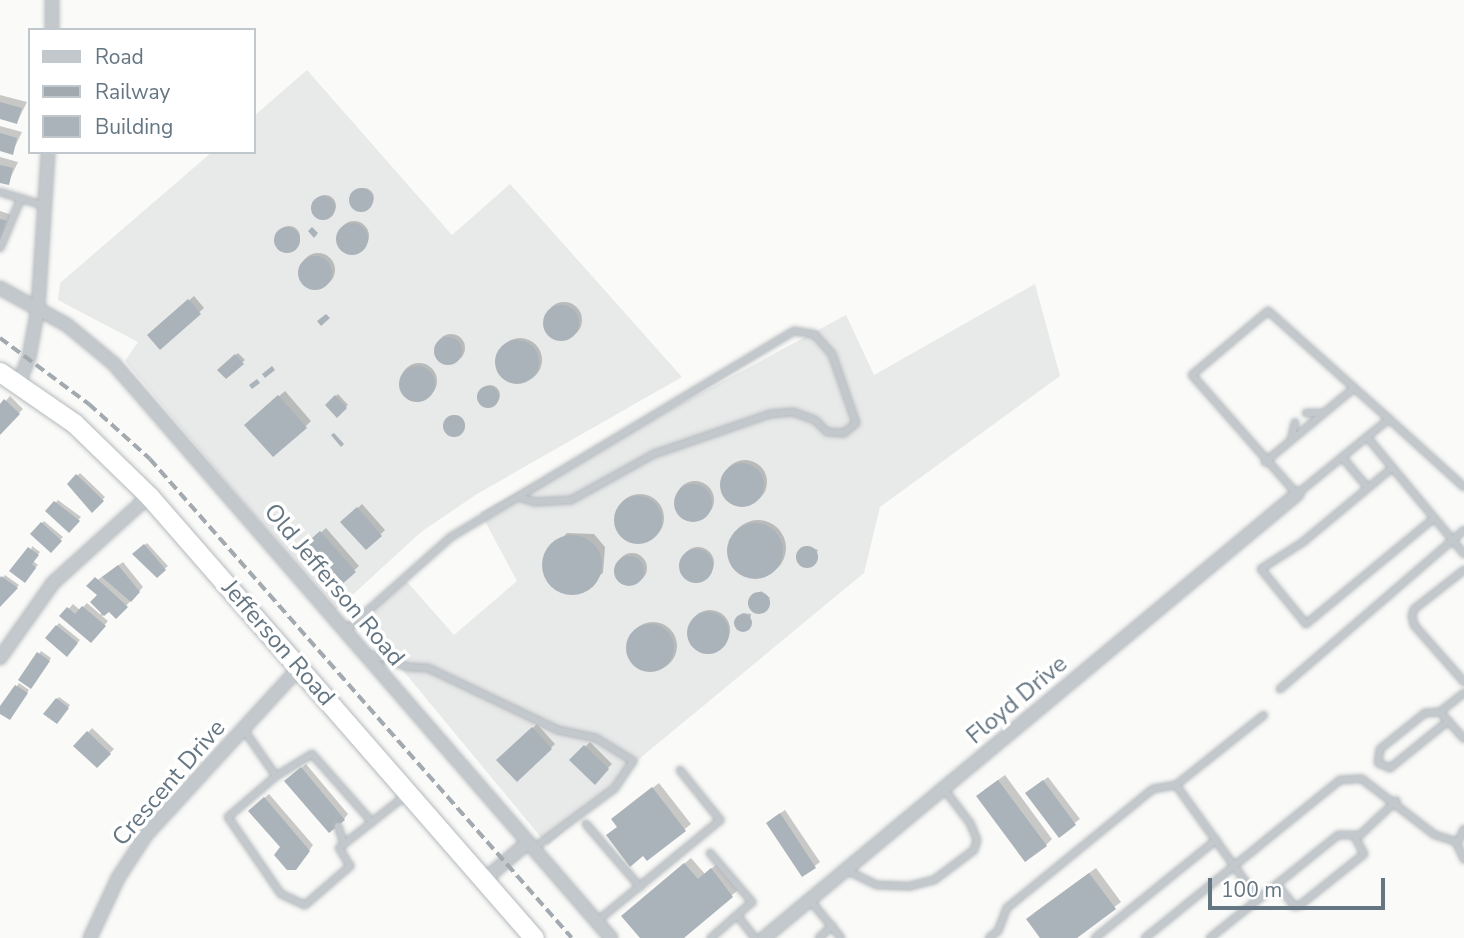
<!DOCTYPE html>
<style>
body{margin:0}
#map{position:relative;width:1464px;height:938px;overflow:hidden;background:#fafaf8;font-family:"Nunito Sans",sans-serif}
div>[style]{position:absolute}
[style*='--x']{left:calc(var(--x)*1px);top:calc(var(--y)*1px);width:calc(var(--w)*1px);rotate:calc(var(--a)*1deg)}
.built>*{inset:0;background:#e8e9e9}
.shadow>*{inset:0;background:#0003}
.round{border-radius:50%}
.building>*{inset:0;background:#aab3b9}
.roads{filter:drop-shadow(0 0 2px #b4b9bd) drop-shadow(0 0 2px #b4b9bd)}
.service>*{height:6px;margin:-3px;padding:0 3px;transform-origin:3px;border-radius:3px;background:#c3c8cc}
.minor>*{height:12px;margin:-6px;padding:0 6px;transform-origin:6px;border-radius:6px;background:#c3c8cc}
.trunk>*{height:19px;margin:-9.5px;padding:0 9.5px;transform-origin:9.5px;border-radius:9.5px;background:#fff}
.rail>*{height:3.5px;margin-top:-1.75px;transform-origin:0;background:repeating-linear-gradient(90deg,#a2aab0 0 10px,transparent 0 15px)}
span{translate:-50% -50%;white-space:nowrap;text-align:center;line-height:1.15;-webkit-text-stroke:7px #fff;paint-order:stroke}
.street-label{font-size:24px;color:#657683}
.legend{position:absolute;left:28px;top:28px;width:228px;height:126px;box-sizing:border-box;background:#fff;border:2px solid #c1c8cd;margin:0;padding:9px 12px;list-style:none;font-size:21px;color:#657683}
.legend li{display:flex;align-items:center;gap:14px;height:35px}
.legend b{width:35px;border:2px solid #c1c8cd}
.scale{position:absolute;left:1208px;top:878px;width:177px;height:32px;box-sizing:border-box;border:4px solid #657683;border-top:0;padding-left:9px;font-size:21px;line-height:24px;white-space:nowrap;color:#657683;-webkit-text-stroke:5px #fff;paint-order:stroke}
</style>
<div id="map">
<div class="built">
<i style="clip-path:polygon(307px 70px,452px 235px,510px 184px,682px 377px,477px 494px,421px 532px,335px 611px,125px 361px,138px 342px,58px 300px,60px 283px,212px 152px,254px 152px,254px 116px)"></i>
<i style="clip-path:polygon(1035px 284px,1060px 376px,880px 507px,864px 573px,645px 754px,548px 846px,363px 622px,402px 576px,454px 635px,517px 581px,480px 512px,846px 315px,874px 375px)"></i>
</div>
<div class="shadow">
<i style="clip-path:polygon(0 95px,27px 102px,17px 122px,0 118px)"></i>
<i style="clip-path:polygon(0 126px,22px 132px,12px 153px,0 149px)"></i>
<i style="clip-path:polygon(0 157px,18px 162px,8px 183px,0 181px)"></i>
<i class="round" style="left:354px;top:188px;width:20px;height:20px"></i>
<i class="round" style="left:314px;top:195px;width:22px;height:22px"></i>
<i style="clip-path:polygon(0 211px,12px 215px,0 239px)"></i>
<i class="round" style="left:339px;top:221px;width:30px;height:30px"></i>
<i class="round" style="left:278px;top:226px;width:22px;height:22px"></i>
<i class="round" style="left:301px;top:253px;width:34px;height:34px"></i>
<i style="clip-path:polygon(194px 296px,204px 308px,160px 347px,150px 335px)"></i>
<i class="round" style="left:546px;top:302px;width:36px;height:36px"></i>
<i class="round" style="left:437px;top:334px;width:28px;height:28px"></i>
<i class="round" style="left:498px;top:338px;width:44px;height:44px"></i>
<i style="clip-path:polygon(238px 353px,245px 360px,226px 377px,220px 370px)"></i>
<i class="round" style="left:401px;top:363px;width:36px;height:36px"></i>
<i class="round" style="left:480px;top:385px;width:20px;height:20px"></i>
<i style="clip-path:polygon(285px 391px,311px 421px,305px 427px,253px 419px)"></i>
<i style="clip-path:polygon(338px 394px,348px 405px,337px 415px,327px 405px)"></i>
<i style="clip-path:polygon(10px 396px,23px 409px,0 432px,0 407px)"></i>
<i class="round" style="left:445px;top:415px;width:20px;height:20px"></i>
<i class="round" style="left:723px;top:460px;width:44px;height:44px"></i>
<i style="clip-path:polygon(80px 473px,105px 497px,92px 511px,69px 484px)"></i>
<i class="round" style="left:676px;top:481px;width:38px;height:38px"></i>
<i class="round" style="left:616px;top:494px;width:48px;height:48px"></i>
<i style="clip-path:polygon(58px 500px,81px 517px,69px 530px,48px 511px)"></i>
<i style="clip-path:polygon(362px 504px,385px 530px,366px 548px,343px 522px)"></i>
<i class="round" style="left:730px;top:520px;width:56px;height:56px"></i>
<i style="clip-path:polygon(44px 521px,63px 537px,51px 550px,32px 534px)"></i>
<i style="clip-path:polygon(326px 528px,359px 566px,332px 590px,299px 552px)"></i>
<i style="clip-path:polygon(567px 533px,594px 534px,605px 547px,603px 573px,575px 593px,556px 588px,545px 573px,546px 554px)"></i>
<i style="clip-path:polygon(147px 543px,168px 566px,157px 575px,135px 554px)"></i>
<i style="clip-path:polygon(32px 546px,40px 552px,33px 561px,38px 565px,24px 581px)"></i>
<i style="clip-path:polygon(806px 546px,818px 550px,811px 565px,799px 563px,798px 554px)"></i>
<i class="round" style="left:682px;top:547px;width:32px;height:32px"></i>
<i class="round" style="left:617px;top:553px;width:30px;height:30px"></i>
<i style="clip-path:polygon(123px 562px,143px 587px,116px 617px,109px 610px,102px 616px,108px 621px,95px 636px,62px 616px,73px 604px,80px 610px,87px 603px,101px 615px,99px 595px,89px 586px)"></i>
<i style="clip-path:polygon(5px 575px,19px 585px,0 606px,0 581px)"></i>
<i style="clip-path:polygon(761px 591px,770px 598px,759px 611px,750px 602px)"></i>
<i class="round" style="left:690px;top:610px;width:40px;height:40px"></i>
<i style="clip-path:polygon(742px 613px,751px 614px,749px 627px,738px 627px)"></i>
<i class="round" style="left:629px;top:622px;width:48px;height:48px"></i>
<i style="clip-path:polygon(59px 623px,80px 640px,67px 654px,47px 638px)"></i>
<i style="clip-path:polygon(41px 651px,51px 658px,34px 684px,39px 654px)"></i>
<i style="clip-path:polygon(19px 683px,29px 690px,12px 715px,0 712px)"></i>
<i style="clip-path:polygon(59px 697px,70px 705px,59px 720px,57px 699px)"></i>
<i style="clip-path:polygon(537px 724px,555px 744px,518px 780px,499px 760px)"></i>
<i style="clip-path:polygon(92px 728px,114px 749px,97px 766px,76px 746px)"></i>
<i style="clip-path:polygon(590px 742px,612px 764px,594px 782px,572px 760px)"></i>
<i style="clip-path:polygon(306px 764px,348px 814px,344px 819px,291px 777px)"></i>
<i style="clip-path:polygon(1005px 775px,1052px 839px,1046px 845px,984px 790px)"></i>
<i style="clip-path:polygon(1048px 777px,1080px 819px,1059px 835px,1032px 789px)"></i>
<i style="clip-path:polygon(659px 783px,691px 824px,647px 859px,619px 826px,620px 813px)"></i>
<i style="clip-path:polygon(269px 794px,313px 845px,300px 863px,282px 847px,255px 806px)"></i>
<i style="clip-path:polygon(785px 810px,820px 862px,803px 875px,772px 819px)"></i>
<i style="clip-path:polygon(691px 858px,705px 874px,718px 863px,738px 890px,682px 938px,642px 938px,629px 910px)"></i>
<i style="clip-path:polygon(1096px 868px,1121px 902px,1074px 938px,1042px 938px,1034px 913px)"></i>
</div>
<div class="building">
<i style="clip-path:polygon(0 102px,22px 108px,17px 124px,0 119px)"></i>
<i style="clip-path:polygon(0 133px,17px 138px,13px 155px,0 151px)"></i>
<i style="clip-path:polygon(0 165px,13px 168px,9px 185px,0 183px)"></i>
<i class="round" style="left:349px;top:188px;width:24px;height:24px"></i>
<i class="round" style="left:311px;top:196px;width:24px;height:24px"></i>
<i style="clip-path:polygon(0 219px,7px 221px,1px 240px,0 240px)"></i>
<i class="round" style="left:336px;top:223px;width:32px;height:32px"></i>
<i style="clip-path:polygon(312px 227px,318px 233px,314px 238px,308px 231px)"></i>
<i class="round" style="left:274px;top:227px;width:26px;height:26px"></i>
<i class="round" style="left:298px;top:256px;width:34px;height:34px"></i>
<i style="clip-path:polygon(188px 299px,201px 314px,160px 350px,147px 335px)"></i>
<i class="round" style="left:543px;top:305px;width:36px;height:36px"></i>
<i style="clip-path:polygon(326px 314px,330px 318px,321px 326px,317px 321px)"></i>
<i class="round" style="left:434px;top:337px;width:28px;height:28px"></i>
<i class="round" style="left:495px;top:340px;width:44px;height:44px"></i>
<i style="clip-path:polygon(235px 354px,244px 364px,226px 379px,217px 370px)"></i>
<i class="round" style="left:399px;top:366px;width:36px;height:36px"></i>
<i style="clip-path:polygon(272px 366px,275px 370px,265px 378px,262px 374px)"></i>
<i style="clip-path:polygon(257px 379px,260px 383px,252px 389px,249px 385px)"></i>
<i class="round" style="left:477px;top:386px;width:22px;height:22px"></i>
<i style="clip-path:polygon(278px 395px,307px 428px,273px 457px,244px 425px)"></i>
<i style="clip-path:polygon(335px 395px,347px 408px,337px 418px,325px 405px)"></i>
<i style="clip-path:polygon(4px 399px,20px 414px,0 435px,0 404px)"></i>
<i class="round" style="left:443px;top:415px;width:22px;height:22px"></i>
<i style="clip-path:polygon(334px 433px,344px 444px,341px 447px,331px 435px)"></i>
<i class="round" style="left:720px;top:463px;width:44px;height:44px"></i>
<i style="clip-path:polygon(76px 474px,104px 501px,92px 513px,67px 484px)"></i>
<i class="round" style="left:674px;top:484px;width:38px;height:38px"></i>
<i class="round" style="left:614px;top:496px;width:48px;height:48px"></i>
<i style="clip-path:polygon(54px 501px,80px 521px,69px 533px,45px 511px)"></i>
<i style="clip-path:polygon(357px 507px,382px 536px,366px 550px,340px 522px)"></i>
<i style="clip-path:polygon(41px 522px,62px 541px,51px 553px,30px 534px)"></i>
<i class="round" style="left:727px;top:523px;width:56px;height:56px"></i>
<i style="clip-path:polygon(320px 531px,356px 572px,332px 593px,296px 552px)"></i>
<i class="round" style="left:542px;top:535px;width:60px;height:60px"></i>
<i style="clip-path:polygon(144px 544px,166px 570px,157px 578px,132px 554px)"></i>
<i class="round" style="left:796px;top:546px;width:22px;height:22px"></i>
<i style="clip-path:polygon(28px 547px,39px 555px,32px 564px,36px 568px,25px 583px,9px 571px)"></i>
<i class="round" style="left:679px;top:549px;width:34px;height:34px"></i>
<i class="round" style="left:614px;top:556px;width:30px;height:30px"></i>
<i style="clip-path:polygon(118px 565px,140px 592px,131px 602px,102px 577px)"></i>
<i style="clip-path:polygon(1px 576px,18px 588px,0 607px,0 578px)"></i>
<i style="clip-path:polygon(95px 577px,128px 607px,116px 619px,109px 612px,104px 616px,90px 602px,97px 595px,86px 586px)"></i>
<i class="round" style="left:748px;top:592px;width:22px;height:22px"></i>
<i style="clip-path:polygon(82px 606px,106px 626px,91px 643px,59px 616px,67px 607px,75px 614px)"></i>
<i class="round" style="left:687px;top:612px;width:42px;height:42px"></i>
<i class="round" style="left:734px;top:614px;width:18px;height:18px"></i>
<i class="round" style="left:626px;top:624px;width:48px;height:48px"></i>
<i style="clip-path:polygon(56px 625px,78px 643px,67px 657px,45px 638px)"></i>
<i style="clip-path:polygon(37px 652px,50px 661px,31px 689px,18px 680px)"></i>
<i style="clip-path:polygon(15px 685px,28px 693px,10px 720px,0 714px,0 706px)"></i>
<i style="clip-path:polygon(56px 698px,69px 708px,57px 724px,43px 714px)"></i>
<i style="clip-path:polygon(532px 727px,552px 749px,517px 782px,496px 760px)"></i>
<i style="clip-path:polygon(87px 731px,111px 754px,97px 768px,73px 746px)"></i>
<i style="clip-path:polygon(584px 745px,609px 769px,595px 785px,569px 760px)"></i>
<i style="clip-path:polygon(301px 767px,345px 820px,329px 833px,284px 781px)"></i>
<i style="clip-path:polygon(998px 780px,1047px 846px,1025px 862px,976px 796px)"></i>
<i style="clip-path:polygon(1043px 780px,1076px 825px,1059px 838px,1025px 793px)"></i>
<i style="clip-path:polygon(652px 787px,686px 831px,647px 861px,643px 856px,630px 867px,606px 835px,617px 827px,611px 819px)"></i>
<i style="clip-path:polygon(264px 797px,310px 851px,296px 870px,287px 870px,274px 855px,280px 847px,248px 811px)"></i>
<i style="clip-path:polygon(780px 813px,816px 868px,802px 877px,766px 823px)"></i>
<i style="clip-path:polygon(684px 863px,698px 879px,711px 868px,733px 897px,684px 938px,640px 938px,621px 916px)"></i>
<i style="clip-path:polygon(1089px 873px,1116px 909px,1077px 938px,1040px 938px,1026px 919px)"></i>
</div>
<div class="roads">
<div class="service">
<i style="--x:0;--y:192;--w:47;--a:17.3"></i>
<i style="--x:0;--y:248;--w:54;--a:-67.2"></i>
<i style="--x:1306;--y:413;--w:17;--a:0"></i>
<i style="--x:1389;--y:419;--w:162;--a:-138.2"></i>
<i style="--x:1268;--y:311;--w:99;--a:139.9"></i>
<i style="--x:1192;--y:375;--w:159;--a:48.6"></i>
<i style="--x:1297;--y:494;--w:119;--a:-39.2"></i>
<i style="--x:1389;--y:419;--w:101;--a:42.2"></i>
<i style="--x:1367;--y:437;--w:152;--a:50.3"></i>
<i style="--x:1291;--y:440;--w:18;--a:-77"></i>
<i style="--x:1342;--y:457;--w:40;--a:50"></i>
<i style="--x:1265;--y:462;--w:116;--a:-39.7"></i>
<i style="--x:1392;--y:468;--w:116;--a:140.3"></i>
<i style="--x:1303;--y:542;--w:50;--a:147.3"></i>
<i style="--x:1261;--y:569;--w:71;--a:50.7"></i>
<i style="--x:1306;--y:624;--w:166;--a:-39.6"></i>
<i style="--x:1464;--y:570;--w:63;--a:142"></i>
<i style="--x:1414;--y:609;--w:7;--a:106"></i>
<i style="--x:1412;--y:616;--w:9;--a:77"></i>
<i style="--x:1414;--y:625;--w:76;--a:48.7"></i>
<i style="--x:345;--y:631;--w:142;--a:-41.6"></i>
<i style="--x:451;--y:537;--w:400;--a:-31"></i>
<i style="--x:794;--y:331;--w:20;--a:9"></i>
<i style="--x:814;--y:334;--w:27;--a:48"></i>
<i style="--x:832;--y:354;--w:73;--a:70.8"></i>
<i style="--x:856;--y:423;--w:16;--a:140"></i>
<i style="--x:844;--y:433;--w:17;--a:-177"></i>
<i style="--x:827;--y:432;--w:17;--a:-135"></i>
<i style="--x:815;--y:420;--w:23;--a:-160"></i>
<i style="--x:793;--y:412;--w:23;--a:175"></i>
<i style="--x:770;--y:414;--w:123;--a:161"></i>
<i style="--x:654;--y:454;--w:95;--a:151"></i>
<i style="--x:571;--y:500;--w:36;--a:177"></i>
<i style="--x:535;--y:502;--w:17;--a:-163"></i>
<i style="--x:367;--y:653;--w:43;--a:18.9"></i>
<i style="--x:408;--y:667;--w:20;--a:3"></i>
<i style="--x:428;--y:668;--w:144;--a:25.5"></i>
<i style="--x:558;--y:730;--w:39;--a:12"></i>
<i style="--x:596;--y:738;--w:44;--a:31.9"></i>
<i style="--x:633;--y:761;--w:32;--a:124"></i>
<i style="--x:615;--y:788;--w:101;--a:143.5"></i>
<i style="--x:1280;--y:689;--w:243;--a:-40.8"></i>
<i style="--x:1464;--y:693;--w:31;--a:142"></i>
<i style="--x:1440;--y:712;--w:36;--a:48"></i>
<i style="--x:1440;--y:712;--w:15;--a:176"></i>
<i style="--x:1425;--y:713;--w:58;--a:141.3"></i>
<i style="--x:1380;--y:749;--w:14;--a:98"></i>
<i style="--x:1378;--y:763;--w:13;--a:23"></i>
<i style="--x:1390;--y:768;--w:75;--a:-39"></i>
<i style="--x:244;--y:730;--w:56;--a:55.2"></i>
<i style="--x:276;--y:776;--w:63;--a:139.5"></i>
<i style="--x:228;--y:817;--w:93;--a:55.5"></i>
<i style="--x:281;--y:894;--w:26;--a:25"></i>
<i style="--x:305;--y:905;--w:60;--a:-40.9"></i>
<i style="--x:350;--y:866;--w:21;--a:-121"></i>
<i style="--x:339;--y:848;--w:85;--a:-38.3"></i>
<i style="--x:276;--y:776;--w:42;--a:-31.4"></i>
<i style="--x:312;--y:754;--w:91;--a:48.6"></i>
<i style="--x:1176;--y:785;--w:140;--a:54.3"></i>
<i style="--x:586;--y:824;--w:83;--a:49.4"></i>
<i style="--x:338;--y:826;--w:19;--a:72"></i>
<i style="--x:1464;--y:829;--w:17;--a:115"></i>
<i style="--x:1457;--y:844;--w:17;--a:65"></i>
<i style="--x:710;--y:853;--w:65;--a:49.4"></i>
<i style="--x:752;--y:902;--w:55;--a:138.7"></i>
<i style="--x:846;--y:870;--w:34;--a:26"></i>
<i style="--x:877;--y:885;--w:33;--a:2"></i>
<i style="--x:910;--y:886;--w:25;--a:-14"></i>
<i style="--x:934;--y:880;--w:50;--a:-36.9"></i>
<i style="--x:974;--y:850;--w:10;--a:-73"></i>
<i style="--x:977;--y:840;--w:18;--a:-112"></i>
<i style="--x:970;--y:823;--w:43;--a:-127.4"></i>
<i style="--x:1277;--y:884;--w:28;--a:52"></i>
<i style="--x:1294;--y:906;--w:6;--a:-9"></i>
<i style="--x:1300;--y:905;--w:82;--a:-38.6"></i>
<i style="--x:1364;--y:854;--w:21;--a:-118"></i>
<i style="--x:810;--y:900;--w:49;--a:50.8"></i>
<i style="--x:737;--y:915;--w:29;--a:52"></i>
<i style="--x:596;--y:922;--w:161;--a:-39.4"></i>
<i style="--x:720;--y:820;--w:64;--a:-128.7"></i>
<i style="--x:819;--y:938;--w:18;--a:-43"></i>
<i style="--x:989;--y:938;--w:11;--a:-38"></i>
<i style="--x:998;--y:931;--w:25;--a:-69"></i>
<i style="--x:1007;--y:908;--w:188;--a:-39.2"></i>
<i style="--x:1153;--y:789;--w:23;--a:-10"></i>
<i style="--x:1176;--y:785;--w:112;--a:-38.5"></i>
<i style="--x:1095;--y:938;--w:156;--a:-39"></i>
<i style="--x:1145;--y:938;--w:251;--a:-39"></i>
<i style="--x:1340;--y:780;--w:22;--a:-3"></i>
<i style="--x:1362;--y:779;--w:92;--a:37.5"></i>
<i style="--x:1435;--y:835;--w:24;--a:17"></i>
<i style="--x:1210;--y:938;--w:164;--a:-38.8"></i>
<i style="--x:1338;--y:835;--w:22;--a:0"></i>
<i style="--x:1360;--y:835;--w:50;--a:-43.4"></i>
</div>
<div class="minor">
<i style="--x:52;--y:30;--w:30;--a:-90"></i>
<i style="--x:0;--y:288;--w:77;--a:28.9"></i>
<i style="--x:67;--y:325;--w:61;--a:39.7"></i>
<i style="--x:114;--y:364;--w:759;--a:49.11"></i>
<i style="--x:19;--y:383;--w:28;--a:-69"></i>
<i style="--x:29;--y:357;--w:50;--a:-79.6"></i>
<i style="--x:38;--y:308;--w:156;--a:-86.3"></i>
<i style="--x:0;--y:658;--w:92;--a:-54.8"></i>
<i style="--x:53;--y:583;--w:130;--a:-42.2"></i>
<i style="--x:483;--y:881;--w:58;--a:-40.8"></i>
<i style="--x:90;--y:938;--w:66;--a:-65"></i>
<i style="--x:118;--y:878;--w:51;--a:-56.9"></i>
<i style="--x:146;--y:835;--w:226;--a:-47.5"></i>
<i style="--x:764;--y:938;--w:694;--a:-39.79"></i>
</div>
<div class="trunk">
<i style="--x:0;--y:372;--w:90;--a:34.6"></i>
<i style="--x:74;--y:423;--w:105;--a:44.2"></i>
<i style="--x:149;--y:496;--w:586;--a:48.94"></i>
</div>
</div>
<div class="rail">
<i style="--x:0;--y:338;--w:111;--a:36.6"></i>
<i style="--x:89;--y:404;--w:82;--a:42"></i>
<i style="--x:150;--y:459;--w:638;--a:48.62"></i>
</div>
<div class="street-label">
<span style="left:334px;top:585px;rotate:50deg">Old Jefferson Road</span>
<span style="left:278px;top:643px;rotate:49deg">Jefferson Road</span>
<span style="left:1017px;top:700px;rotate:-40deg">Floyd Drive</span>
<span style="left:169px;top:783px;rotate:-49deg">Crescent Drive</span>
</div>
<ul class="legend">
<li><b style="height:9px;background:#c3c8cc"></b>Road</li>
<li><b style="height:9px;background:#a2aab0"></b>Railway</li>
<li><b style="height:19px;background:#aab3b9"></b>Building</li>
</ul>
<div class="scale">100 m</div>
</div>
